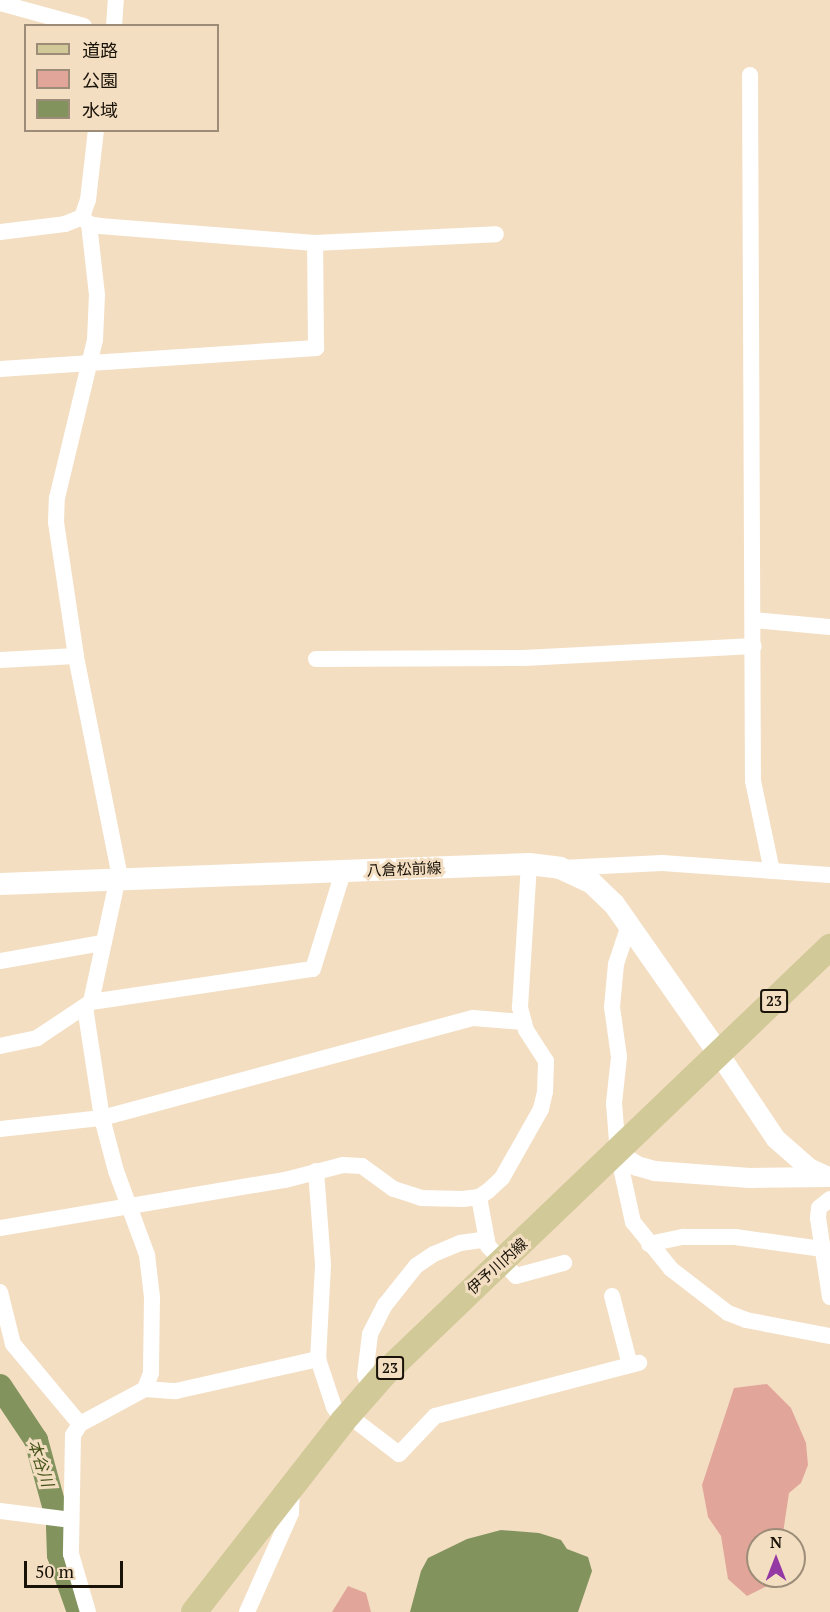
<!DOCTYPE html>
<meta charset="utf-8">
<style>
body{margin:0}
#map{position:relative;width:830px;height:1612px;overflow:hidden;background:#f3dec2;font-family:"PT Serif","Noto Sans JP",serif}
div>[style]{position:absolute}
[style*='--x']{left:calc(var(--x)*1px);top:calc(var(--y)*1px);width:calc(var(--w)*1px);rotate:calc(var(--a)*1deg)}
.green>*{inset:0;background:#e2a59a}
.water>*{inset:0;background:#83935e}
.river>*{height:24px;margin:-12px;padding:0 12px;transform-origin:12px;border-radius:12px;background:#83935e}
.minor>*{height:16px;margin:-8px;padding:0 8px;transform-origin:8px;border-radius:8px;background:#fff}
.tertiary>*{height:20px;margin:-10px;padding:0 10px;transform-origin:10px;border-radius:10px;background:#fff}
.secondary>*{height:22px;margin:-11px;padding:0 11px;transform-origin:11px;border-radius:11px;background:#fff}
.primary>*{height:26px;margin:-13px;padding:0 13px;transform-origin:13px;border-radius:13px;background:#d2c998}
span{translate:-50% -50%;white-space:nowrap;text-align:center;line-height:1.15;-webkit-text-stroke:6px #f3dec2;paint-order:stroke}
.shield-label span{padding:2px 4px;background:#f3dec2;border:2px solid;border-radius:4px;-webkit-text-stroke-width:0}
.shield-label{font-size:14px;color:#191208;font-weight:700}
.street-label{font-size:15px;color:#191208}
.water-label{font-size:16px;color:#465419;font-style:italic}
.legend{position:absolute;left:24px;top:24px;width:195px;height:108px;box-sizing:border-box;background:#f3dec2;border:2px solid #9c8c78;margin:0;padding:8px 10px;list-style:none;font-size:18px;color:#191208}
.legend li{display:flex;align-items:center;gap:12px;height:30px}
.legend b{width:30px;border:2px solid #9c8c78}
.north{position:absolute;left:746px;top:1528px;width:60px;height:60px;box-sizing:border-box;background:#f3dec2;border:2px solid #9c8c78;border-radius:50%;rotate:0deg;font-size:16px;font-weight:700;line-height:24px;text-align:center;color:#191208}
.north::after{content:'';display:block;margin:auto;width:21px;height:27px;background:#9438a3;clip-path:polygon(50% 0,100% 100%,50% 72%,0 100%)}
.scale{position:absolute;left:24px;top:1561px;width:99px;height:27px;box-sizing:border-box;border:3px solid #191208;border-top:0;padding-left:8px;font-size:18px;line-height:21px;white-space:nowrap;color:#191208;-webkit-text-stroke:4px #f3dec2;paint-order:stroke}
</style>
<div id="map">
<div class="green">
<i style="clip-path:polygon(767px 1384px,791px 1408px,806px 1443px,808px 1465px,801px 1483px,789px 1493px,782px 1540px,758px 1540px,758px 1576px,770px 1576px,767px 1586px,747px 1596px,728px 1579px,721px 1536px,708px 1517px,702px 1485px,734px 1388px)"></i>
<i style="clip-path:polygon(348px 1586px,366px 1593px,371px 1612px,332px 1612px)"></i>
</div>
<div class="water">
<i style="clip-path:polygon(501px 1530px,539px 1533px,561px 1540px,567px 1549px,588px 1557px,592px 1571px,578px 1612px,410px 1612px,421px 1571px,428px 1558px,467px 1539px)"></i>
</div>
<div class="river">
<i style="--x:0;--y:1386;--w:65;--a:56.3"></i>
<i style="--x:36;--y:1440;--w:76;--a:74.7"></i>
<i style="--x:58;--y:1527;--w:28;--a:88"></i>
<i style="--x:59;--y:1555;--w:60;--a:70.7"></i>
</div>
<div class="minor">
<i style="--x:0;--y:3;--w:87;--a:15.3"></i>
<i style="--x:114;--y:26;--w:26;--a:-86"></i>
<i style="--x:750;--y:75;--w:706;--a:89.76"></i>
<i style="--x:753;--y:781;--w:92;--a:78.1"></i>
<i style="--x:0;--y:232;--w:65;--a:-7"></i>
<i style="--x:65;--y:224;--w:18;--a:-22"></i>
<i style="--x:82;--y:217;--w:18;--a:-71"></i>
<i style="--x:88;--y:200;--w:70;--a:-83.5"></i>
<i style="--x:315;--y:243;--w:181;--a:-2.8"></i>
<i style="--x:0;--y:369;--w:317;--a:-3.8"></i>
<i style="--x:316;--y:348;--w:105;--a:-90.5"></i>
<i style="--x:315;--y:243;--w:216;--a:-175.5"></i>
<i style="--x:100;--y:226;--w:11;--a:-170"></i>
<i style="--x:89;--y:224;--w:10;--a:-135"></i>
<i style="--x:754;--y:620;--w:76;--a:5.3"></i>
<i style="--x:316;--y:659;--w:208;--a:-0.3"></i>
<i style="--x:524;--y:658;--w:230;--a:-3"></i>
<i style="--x:0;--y:660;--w:76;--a:-3"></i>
<i style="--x:562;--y:868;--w:100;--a:-2.9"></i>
<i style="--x:662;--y:863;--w:168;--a:4.1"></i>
<i style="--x:629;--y:925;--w:41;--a:108.4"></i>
<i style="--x:616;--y:964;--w:43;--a:95.3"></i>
<i style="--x:612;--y:1007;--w:50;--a:82"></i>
<i style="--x:619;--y:1057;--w:46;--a:96.2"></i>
<i style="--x:614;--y:1103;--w:51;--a:85.5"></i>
<i style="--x:618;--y:1154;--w:70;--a:77.6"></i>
<i style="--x:633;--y:1222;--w:60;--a:51"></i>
<i style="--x:671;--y:1269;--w:72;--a:37.7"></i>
<i style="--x:728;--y:1313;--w:19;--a:21"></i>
<i style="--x:746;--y:1320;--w:86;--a:10.8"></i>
<i style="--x:0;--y:961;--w:104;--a:-10"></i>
<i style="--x:91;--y:1002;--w:224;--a:-8.5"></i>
<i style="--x:313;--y:969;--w:102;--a:-72.8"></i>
<i style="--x:85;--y:1007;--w:112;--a:81.3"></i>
<i style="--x:102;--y:1118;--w:55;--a:75.2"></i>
<i style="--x:116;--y:1171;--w:90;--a:69.7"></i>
<i style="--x:147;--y:1255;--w:42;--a:83.2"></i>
<i style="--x:152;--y:1297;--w:76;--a:90.8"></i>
<i style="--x:151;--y:1373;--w:17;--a:111"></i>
<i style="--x:145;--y:1389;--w:74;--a:151.7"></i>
<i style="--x:80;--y:1424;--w:13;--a:122"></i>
<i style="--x:73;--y:1435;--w:119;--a:91"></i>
<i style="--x:71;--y:1554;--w:60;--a:73.7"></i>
<i style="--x:0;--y:1046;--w:38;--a:-12"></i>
<i style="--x:37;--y:1038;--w:65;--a:-33.7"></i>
<i style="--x:91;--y:1002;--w:133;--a:-77.8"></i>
<i style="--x:119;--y:872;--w:220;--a:-101.3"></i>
<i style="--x:76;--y:656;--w:135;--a:-98.5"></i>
<i style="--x:56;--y:522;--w:24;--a:-88"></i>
<i style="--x:57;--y:498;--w:163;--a:-76.5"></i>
<i style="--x:95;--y:340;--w:45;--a:-87.5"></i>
<i style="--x:97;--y:295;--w:71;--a:-96.4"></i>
<i style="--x:0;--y:1129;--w:103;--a:-6.2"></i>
<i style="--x:102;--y:1118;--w:384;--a:-15.1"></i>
<i style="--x:473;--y:1018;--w:50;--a:4.6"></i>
<i style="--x:316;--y:1171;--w:94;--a:85.7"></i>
<i style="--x:323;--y:1265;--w:94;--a:93"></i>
<i style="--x:318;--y:1359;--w:51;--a:71.6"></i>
<i style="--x:334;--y:1407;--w:17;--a:57"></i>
<i style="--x:479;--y:1197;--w:50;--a:79.6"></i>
<i style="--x:488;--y:1246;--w:41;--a:47"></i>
<i style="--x:516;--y:1276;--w:50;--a:-15.2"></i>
<i style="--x:830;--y:1199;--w:14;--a:141"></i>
<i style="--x:819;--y:1208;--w:10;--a:96"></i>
<i style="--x:818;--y:1218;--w:80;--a:81.4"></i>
<i style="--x:0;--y:1228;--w:289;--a:-9.6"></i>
<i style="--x:285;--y:1180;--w:60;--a:-14.5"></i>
<i style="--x:343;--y:1165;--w:19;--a:3"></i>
<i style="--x:362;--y:1166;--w:39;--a:36"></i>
<i style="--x:394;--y:1189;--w:28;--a:18"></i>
<i style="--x:421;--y:1198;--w:42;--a:1.4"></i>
<i style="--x:463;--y:1199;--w:16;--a:-7"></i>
<i style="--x:479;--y:1197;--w:11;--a:-34"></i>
<i style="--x:488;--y:1191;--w:19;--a:-43"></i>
<i style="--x:502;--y:1178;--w:79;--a:-60.5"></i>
<i style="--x:541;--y:1109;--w:17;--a:-77"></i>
<i style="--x:545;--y:1092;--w:31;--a:-88"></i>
<i style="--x:546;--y:1061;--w:37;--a:-123"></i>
<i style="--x:526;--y:1030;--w:24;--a:-105"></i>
<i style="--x:520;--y:1007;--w:143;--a:-86.4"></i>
<i style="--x:649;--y:1244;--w:35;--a:-12"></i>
<i style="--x:683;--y:1237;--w:52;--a:0"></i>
<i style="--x:735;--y:1237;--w:89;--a:7.8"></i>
<i style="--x:0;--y:1292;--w:54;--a:76"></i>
<i style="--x:13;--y:1344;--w:104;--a:50.1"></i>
<i style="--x:612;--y:1296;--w:71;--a:75.4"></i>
<i style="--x:145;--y:1389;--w:31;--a:4"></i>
<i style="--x:176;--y:1391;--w:146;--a:-12.7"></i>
<i style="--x:370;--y:1390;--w:16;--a:-108"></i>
<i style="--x:365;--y:1375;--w:41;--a:-83"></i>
<i style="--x:370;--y:1334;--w:33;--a:-63"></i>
<i style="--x:385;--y:1305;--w:50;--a:-51.5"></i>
<i style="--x:416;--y:1266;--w:22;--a:-34"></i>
<i style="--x:434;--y:1254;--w:28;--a:-23"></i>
<i style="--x:460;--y:1243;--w:27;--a:-8"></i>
<i style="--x:348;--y:1415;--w:64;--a:37.4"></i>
<i style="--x:399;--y:1454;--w:52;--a:-46.5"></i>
<i style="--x:435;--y:1416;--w:211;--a:-14.6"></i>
<i style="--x:0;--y:1511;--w:72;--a:7.2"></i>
<i style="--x:247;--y:1612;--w:108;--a:-66"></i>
<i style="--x:291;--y:1513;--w:23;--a:-88"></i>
</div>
<div class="tertiary">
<i style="--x:719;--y:1054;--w:102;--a:56.2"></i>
<i style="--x:776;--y:1139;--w:44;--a:41.3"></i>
<i style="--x:809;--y:1168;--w:19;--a:25"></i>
<i style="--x:618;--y:1154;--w:22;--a:32"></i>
<i style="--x:637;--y:1166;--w:19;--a:16"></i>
<i style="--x:655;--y:1171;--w:95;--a:4.2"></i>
<i style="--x:750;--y:1178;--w:80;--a:-0.7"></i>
</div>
<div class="secondary">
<i style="--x:0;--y:884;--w:529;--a:-2.17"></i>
<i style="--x:529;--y:864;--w:31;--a:7"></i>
<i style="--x:560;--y:868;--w:35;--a:25"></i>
<i style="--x:592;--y:883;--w:30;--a:44"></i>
<i style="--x:614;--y:904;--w:183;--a:55"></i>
</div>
<div class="primary">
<i style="--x:194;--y:1612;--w:242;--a:-52"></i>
<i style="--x:343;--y:1421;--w:65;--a:-48.7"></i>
<i style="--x:386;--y:1372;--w:615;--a:-43.75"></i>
</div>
<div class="shield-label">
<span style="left:774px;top:1001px">23</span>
<span style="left:390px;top:1368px">23</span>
</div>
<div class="street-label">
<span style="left:404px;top:869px;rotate:-2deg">八倉松前線</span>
<span style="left:497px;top:1266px;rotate:-42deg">伊予川内線</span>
</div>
<div class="water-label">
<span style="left:41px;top:1463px;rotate:72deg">本谷川</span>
</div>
<ul class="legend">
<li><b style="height:8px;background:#d2c998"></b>道路</li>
<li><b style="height:16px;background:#e2a59a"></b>公園</li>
<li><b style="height:16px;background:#83935e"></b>水域</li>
</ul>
<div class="north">N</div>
<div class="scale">50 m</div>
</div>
